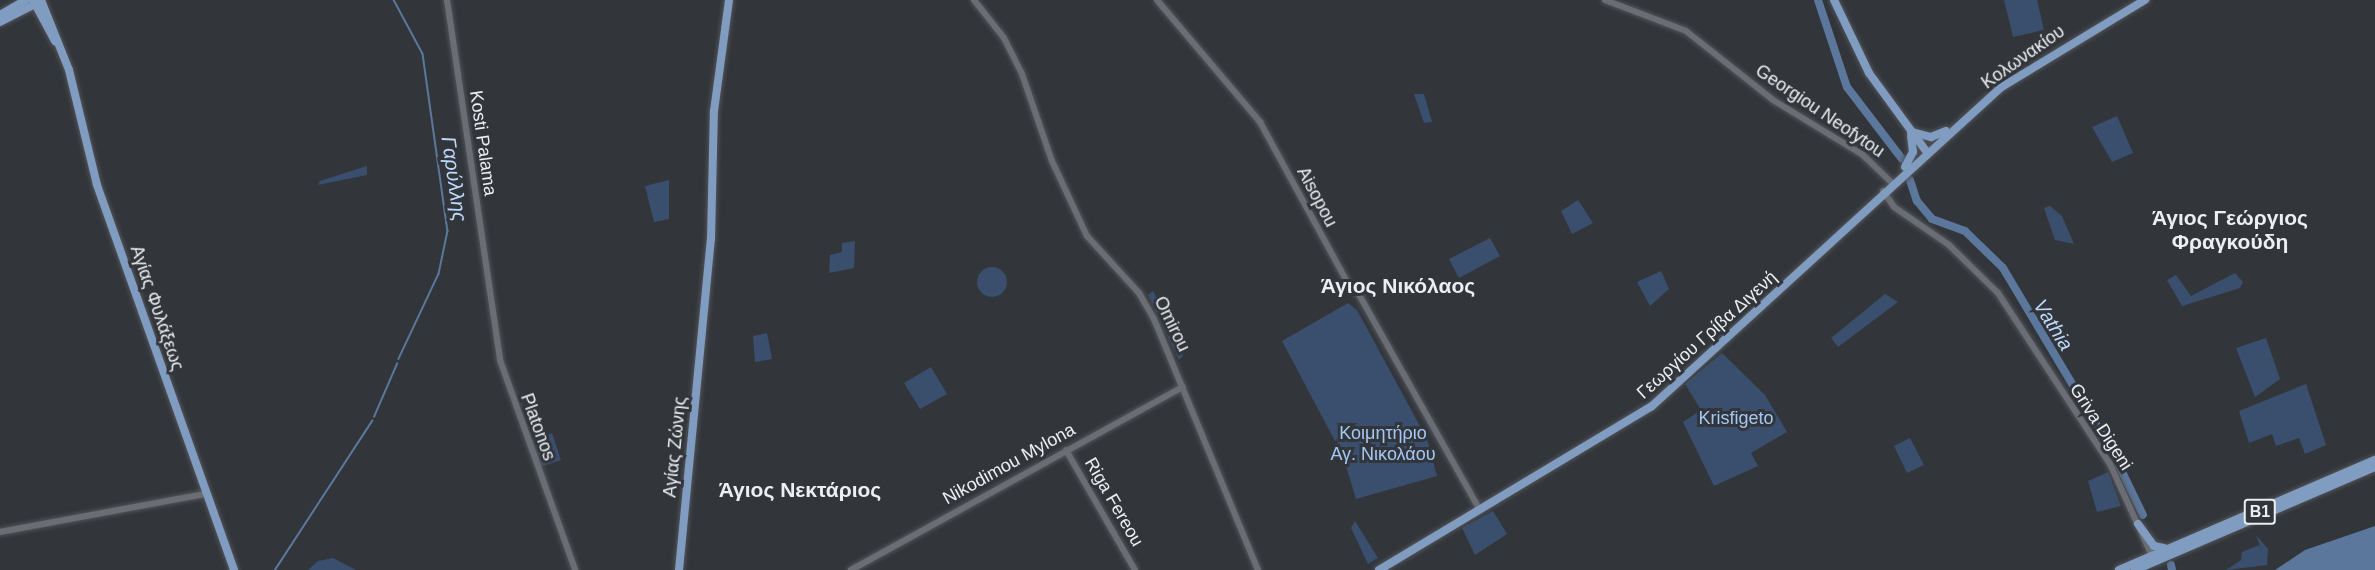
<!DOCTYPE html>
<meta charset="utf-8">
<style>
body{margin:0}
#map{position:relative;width:2375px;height:570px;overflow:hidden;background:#32363b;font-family:Helvetica,sans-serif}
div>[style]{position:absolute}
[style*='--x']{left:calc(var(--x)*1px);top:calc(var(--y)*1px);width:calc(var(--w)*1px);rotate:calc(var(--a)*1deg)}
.green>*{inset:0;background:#394f6d}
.round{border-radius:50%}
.water>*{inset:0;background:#5c779c}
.stream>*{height:1.5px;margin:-0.75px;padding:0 0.75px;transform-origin:0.75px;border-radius:0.75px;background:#5c779c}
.river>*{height:8px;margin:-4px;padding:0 4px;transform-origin:4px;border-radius:4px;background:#5c779c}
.roads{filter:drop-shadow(0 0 2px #515358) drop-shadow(0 0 2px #515358)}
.minor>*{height:6px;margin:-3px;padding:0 3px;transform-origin:3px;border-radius:3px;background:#6a6e74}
.major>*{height:8px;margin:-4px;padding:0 4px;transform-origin:4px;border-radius:4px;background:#809cc1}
span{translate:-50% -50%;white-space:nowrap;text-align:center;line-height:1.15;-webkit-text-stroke:6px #32363b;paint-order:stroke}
.shield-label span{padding:2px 4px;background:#32363b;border:2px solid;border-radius:4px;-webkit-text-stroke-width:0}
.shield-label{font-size:16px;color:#eceef1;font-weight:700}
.street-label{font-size:18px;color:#eceef1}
.park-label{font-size:18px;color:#a4c7f6}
.water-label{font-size:20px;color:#bfd9fd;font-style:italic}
.quarter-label{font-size:21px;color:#eceef1;font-weight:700}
</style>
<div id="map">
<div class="green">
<i style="clip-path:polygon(2004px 0,2037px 0,2044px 30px,2013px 37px)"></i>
<i style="clip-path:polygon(1414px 94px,1424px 94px,1432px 122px,1424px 123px)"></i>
<i style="clip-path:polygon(2117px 116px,2133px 153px,2112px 162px,2092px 127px)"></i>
<i style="clip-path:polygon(367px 166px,367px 175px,318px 185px,320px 181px)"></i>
<i style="clip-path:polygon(669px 180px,669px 219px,654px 222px,645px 186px)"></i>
<i style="clip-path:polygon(1578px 200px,1593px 223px,1572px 234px,1561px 211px)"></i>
<i style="clip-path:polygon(2050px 206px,2062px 216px,2074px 244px,2055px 240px,2044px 208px)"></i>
<i style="clip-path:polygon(1490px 238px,1500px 256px,1459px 278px,1449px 259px)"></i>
<i style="clip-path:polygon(855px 241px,854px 268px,829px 273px,830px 255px,842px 252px,842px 243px)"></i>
<i class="round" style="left:977px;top:267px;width:30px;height:30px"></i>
<i style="clip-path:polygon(1661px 271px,1669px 289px,1650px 306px,1637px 282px)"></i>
<i style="clip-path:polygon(2235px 273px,2243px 282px,2240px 288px,2182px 306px,2167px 280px,2176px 275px,2191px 296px)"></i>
<i style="clip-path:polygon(1153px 291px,1171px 322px,1183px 356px,1179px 360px,1148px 295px)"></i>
<i style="clip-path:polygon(1885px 294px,1898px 302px,1838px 347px,1831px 338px)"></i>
<i style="clip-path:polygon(1348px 303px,1357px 310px,1427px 439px,1437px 476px,1356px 499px,1343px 456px,1282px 341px)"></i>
<i style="clip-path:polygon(767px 333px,772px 359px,755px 362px,753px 336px)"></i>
<i style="clip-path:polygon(2266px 338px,2280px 379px,2255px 397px,2236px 348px)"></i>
<i style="clip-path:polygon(1722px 353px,1765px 395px,1787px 432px,1751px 453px,1758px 466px,1714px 486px,1683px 422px,1701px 410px,1685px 384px)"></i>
<i style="clip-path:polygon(931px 367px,947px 394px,920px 409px,904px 383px)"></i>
<i style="clip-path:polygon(2306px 384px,2326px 445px,2305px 454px,2299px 438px,2276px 446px,2272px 434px,2249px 443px,2239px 411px)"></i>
<i style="clip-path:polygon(552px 433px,561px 460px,541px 467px,531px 440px)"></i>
<i style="clip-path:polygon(1910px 438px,1924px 465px,1907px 473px,1894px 446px)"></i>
<i style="clip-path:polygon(2108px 472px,2121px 506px,2097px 512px,2088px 481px)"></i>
<i style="clip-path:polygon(1493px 511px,1507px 534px,1475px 555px,1462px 528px)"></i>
<i style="clip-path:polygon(1355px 521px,1378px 558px,1368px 564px,1351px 528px)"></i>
<i style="clip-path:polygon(2256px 535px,2268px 549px,2267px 565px,2226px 570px,2241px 560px,2242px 552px,2259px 545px,2262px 552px)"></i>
<i style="clip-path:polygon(333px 558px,356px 570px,308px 570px,318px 561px)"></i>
</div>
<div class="water">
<i style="clip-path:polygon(2375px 526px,2375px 570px,2275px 570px,2305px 550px)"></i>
</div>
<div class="stream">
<i style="--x:394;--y:0;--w:61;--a:61.8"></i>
<i style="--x:423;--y:54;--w:179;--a:82"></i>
<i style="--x:448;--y:231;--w:44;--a:101.8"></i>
<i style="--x:439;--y:274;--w:94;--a:115.2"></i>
<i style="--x:374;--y:417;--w:58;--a:-66.5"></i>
<i style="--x:275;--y:570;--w:178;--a:-56.9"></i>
</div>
<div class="river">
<i style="--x:1818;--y:0;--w:92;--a:71.6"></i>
<i style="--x:1847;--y:87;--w:91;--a:52.6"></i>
<i style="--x:1910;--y:180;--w:22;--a:72"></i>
<i style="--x:1917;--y:201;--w:23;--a:50"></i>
<i style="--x:1932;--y:219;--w:35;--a:20"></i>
<i style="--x:1965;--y:231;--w:53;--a:44.2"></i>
<i style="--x:2003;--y:268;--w:213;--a:59.2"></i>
<i style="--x:2112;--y:451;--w:71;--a:64.2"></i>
<i style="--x:2171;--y:565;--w:5;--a:79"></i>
</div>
<div class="roads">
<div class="minor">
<i style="--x:447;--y:0;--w:364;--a:81.6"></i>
<i style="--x:500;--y:360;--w:223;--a:70.3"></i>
<i style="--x:974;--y:0;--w:48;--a:51.7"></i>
<i style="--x:1004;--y:38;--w:40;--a:63.4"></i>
<i style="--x:1022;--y:74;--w:92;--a:71"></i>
<i style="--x:1052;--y:161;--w:83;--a:65"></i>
<i style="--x:1087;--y:236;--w:77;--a:47.6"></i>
<i style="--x:1139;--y:293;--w:30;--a:60"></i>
<i style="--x:1154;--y:319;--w:272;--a:67.5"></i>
<i style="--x:1157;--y:0;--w:160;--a:49.8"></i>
<i style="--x:1260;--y:122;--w:190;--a:61.4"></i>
<i style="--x:1605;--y:0;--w:87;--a:20.9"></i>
<i style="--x:1686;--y:31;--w:111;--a:38.4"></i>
<i style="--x:1773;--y:100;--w:105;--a:31.4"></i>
<i style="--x:1863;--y:155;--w:39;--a:44"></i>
<i style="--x:1883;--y:191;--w:19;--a:55"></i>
<i style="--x:1894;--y:207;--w:67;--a:34.6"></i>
<i style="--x:1949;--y:245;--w:69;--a:44.4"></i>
<i style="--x:1998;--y:293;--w:204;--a:56.8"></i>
<i style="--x:2110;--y:464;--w:103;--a:65.4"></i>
<i style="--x:1351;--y:289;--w:6;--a:18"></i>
<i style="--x:1357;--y:291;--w:251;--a:60.7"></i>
<i style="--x:1066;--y:450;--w:138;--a:60.1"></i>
<i style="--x:0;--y:532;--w:208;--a:-10.5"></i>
<i style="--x:851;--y:570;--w:379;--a:-28.9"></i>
</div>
<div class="major">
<i style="--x:33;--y:0;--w:47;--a:61.8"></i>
<i style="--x:41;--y:0;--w:75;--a:68.2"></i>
<i style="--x:69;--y:70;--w:118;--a:76.3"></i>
<i style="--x:97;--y:185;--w:409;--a:70.4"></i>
<i style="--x:1834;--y:0;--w:81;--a:64.4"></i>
<i style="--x:1869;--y:73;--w:97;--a:53.8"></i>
<i style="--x:0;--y:15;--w:30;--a:-30"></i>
<i style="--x:0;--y:22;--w:44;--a:-27.1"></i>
<i style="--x:1911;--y:132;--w:21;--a:14"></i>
<i style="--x:1931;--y:137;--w:16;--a:-22"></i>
<i style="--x:1905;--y:167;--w:17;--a:-62"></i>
<i style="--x:1913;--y:152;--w:16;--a:-97"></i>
<i style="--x:2138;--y:524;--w:27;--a:54"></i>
<i style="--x:2154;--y:546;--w:10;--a:11"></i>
<i style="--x:679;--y:570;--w:333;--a:-84.5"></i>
<i style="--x:711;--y:239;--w:128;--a:-88.7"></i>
<i style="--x:714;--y:111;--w:112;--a:-82.3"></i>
<i style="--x:1379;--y:570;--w:318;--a:-31"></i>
<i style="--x:1652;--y:406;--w:471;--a:-42.4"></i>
<i style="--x:2000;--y:88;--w:170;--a:-31.3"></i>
<i style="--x:2119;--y:570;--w:279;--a:-23.3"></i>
<i style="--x:2135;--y:570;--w:261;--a:-23.2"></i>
</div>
</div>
<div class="shield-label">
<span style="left:2260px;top:512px">B1</span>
</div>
<div class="street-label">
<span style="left:2023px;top:57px;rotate:-35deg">Κολωνακίου</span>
<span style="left:1820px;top:111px;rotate:34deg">Georgiou Neofytou</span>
<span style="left:483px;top:143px;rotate:82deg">Kosti Palama</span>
<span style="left:1317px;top:197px;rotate:62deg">Aisopou</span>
<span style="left:157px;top:308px;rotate:71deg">Αγίας Φυλάξεως</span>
<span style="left:1172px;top:324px;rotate:64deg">Omirou</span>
<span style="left:1707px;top:335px;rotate:-42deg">Γεωργίου Γρίβα Διγενή</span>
<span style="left:538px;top:427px;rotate:70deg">Platonos</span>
<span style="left:2101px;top:427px;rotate:57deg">Griva Digeni</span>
<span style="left:675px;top:447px;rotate:-84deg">Αγίας Ζώνης</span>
<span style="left:1009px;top:464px;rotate:-29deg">Nikodimou Mylona</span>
<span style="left:1114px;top:502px;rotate:60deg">Riga Fereou</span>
</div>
<div class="park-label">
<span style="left:1736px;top:418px">Krisfigeto</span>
<span style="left:1383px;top:444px">Κοιμητήριο<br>Αγ. Νικολάου</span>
</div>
<div class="water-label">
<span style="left:454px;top:179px;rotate:82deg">Γαρύλλης</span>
<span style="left:2053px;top:325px;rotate:58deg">Vathia</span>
</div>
<div class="quarter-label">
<span style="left:2230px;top:230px">Άγιος Γεώργιος<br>Φραγκούδη</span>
<span style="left:1398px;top:286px">Άγιος Νικόλαος</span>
<span style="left:800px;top:490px">Άγιος Νεκτάριος</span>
</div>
</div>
